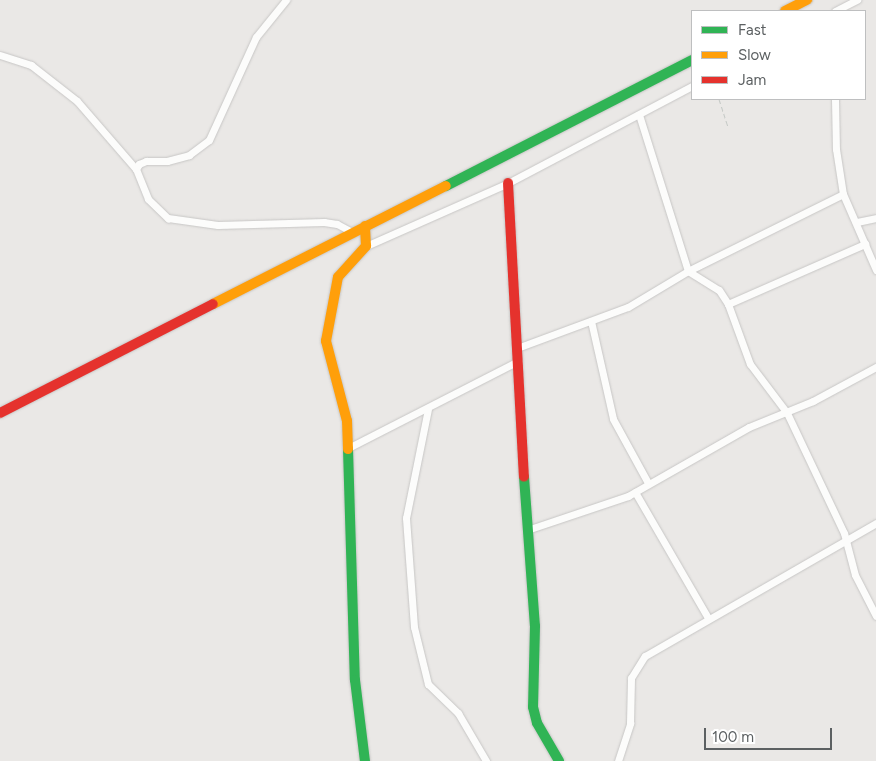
<!DOCTYPE html>
<style>
body{margin:0}
#map{position:relative;width:876px;height:761px;overflow:hidden;background:#eae8e6;font-family:Figtree,sans-serif}
div>[style]{position:absolute}
[style*='--x']{left:calc(var(--x)*1px);top:calc(var(--y)*1px);width:calc(var(--w)*1px);rotate:calc(var(--a)*1deg)}
.path>*{height:1px;margin-top:-0.5px;transform-origin:0;background:repeating-linear-gradient(90deg,#c5c9c6 0 5px,transparent 0 7.5px)}
.roads{filter:drop-shadow(0 0 1px #c7c6c5) drop-shadow(0 0 1px #c7c6c5)}
.street>*{height:7px;margin:-3.5px;padding:0 3.5px;transform-origin:3.5px;border-radius:3.5px;background:#fcfcfb}
.fast>*{height:10px;margin:-5px;padding:0 5px;transform-origin:5px;border-radius:5px;background:#30b455}
.slow>*{height:10px;margin:-5px;padding:0 5px;transform-origin:5px;border-radius:5px;background:#ff9f0a}
.jam>*{height:10px;margin:-5px;padding:0 5px;transform-origin:5px;border-radius:5px;background:#e5322d}
span{translate:-50% -50%;white-space:nowrap;text-align:center;line-height:1.15;-webkit-text-stroke:4px #fff;paint-order:stroke}
.legend{position:absolute;left:691px;top:10px;width:175px;height:90px;box-sizing:border-box;background:#fff;border:1px solid #bebfc0;margin:0;padding:6px 9px;list-style:none;font-size:15px;color:#5c6062}
.legend li{display:flex;align-items:center;gap:10px;height:25px}
.legend b{width:25px;border:1px solid #bebfc0}
.scale{position:absolute;left:704px;top:728px;width:128px;height:22px;box-sizing:border-box;border:2px solid #5c6062;border-top:0;padding-left:6px;font-size:15px;line-height:18px;white-space:nowrap;color:#5c6062;-webkit-text-stroke:4px #fff;paint-order:stroke}
</style>
<div id="map">
<div class="path">
<i style="--x:719;--y:99;--w:28;--a:72"></i>
</div>
<div class="roads">
<div class="street">
<i style="--x:835;--y:11;--w:25;--a:-27"></i>
<i style="--x:0;--y:55;--w:33;--a:18"></i>
<i style="--x:31;--y:65;--w:58;--a:38"></i>
<i style="--x:77;--y:101;--w:90;--a:49.1"></i>
<i style="--x:136;--y:169;--w:32;--a:68"></i>
<i style="--x:148;--y:199;--w:28;--a:44"></i>
<i style="--x:168;--y:218;--w:50;--a:8"></i>
<i style="--x:218;--y:225;--w:106;--a:-1.6"></i>
<i style="--x:324;--y:222;--w:13;--a:9"></i>
<i style="--x:337;--y:224;--w:17;--a:28"></i>
<i style="--x:835;--y:99;--w:50;--a:88.9"></i>
<i style="--x:836;--y:149;--w:46;--a:81.2"></i>
<i style="--x:136;--y:169;--w:6;--a:-59"></i>
<i style="--x:139;--y:164;--w:8;--a:-23"></i>
<i style="--x:146;--y:161;--w:21;--a:0"></i>
<i style="--x:167;--y:161;--w:23;--a:-15"></i>
<i style="--x:189;--y:155;--w:25;--a:-37"></i>
<i style="--x:209;--y:140;--w:113;--a:-65.5"></i>
<i style="--x:256;--y:37;--w:48;--a:-51"></i>
<i style="--x:857;--y:222;--w:19;--a:-12"></i>
<i style="--x:366;--y:246;--w:155;--a:-23.9"></i>
<i style="--x:508;--y:183;--w:208;--a:-27.8"></i>
<i style="--x:688;--y:271;--w:36;--a:32"></i>
<i style="--x:719;--y:290;--w:17;--a:57"></i>
<i style="--x:728;--y:304;--w:64;--a:69.9"></i>
<i style="--x:750;--y:364;--w:61;--a:52.9"></i>
<i style="--x:787;--y:413;--w:133;--a:64.6"></i>
<i style="--x:844;--y:533;--w:43;--a:75.3"></i>
<i style="--x:855;--y:575;--w:46;--a:62.9"></i>
<i style="--x:688;--y:271;--w:173;--a:-26.4"></i>
<i style="--x:843;--y:194;--w:83;--a:66.5"></i>
<i style="--x:728;--y:304;--w:150;--a:-23.7"></i>
<i style="--x:591;--y:321;--w:100;--a:77.3"></i>
<i style="--x:613;--y:419;--w:73;--a:61.3"></i>
<i style="--x:517;--y:348;--w:118;--a:-20.3"></i>
<i style="--x:628;--y:307;--w:70;--a:-31"></i>
<i style="--x:688;--y:271;--w:164;--a:-107.4"></i>
<i style="--x:428;--y:409;--w:111;--a:101.4"></i>
<i style="--x:406;--y:518;--w:109;--a:85.8"></i>
<i style="--x:414;--y:627;--w:59;--a:76.2"></i>
<i style="--x:428;--y:684;--w:42;--a:44"></i>
<i style="--x:458;--y:713;--w:56;--a:59.7"></i>
<i style="--x:350;--y:447;--w:189;--a:-27.1"></i>
<i style="--x:635;--y:492;--w:146;--a:59.9"></i>
<i style="--x:527;--y:530;--w:107;--a:-18.6"></i>
<i style="--x:628;--y:496;--w:139;--a:-29.7"></i>
<i style="--x:749;--y:427;--w:69;--a:-22.1"></i>
<i style="--x:813;--y:401;--w:72;--a:-28.4"></i>
<i style="--x:618;--y:761;--w:40;--a:-72"></i>
<i style="--x:630;--y:723;--w:45;--a:-88.7"></i>
<i style="--x:631;--y:678;--w:26;--a:-58"></i>
<i style="--x:645;--y:656;--w:267;--a:-29.9"></i>
</div>
<div class="fast">
<i style="--x:446;--y:186;--w:276;--a:-27.1"></i>
<i style="--x:348;--y:449;--w:231;--a:88.3"></i>
<i style="--x:355;--y:680;--w:82;--a:83"></i>
<i style="--x:524;--y:477;--w:149;--a:85.8"></i>
<i style="--x:535;--y:626;--w:81;--a:91.4"></i>
<i style="--x:533;--y:707;--w:16;--a:76"></i>
<i style="--x:537;--y:723;--w:44;--a:59.9"></i>
</div>
<div class="slow">
<i style="--x:785;--y:11;--w:25;--a:-27"></i>
<i style="--x:213;--y:304;--w:261;--a:-26.9"></i>
<i style="--x:348;--y:449;--w:28;--a:-92"></i>
<i style="--x:347;--y:421;--w:83;--a:-104.7"></i>
<i style="--x:326;--y:341;--w:65;--a:-79.4"></i>
<i style="--x:338;--y:277;--w:42;--a:-47.9"></i>
<i style="--x:366;--y:246;--w:20;--a:-93"></i>
</div>
<div class="jam">
<i style="--x:508;--y:183;--w:294;--a:86.9"></i>
<i style="--x:0;--y:413;--w:239;--a:-27.1"></i>
</div>
</div>
<ul class="legend">
<li><b style="height:6px;background:#30b455"></b>Fast</li>
<li><b style="height:6px;background:#ff9f0a"></b>Slow</li>
<li><b style="height:6px;background:#e5322d"></b>Jam</li>
</ul>
<div class="scale">100 m</div>
</div>
